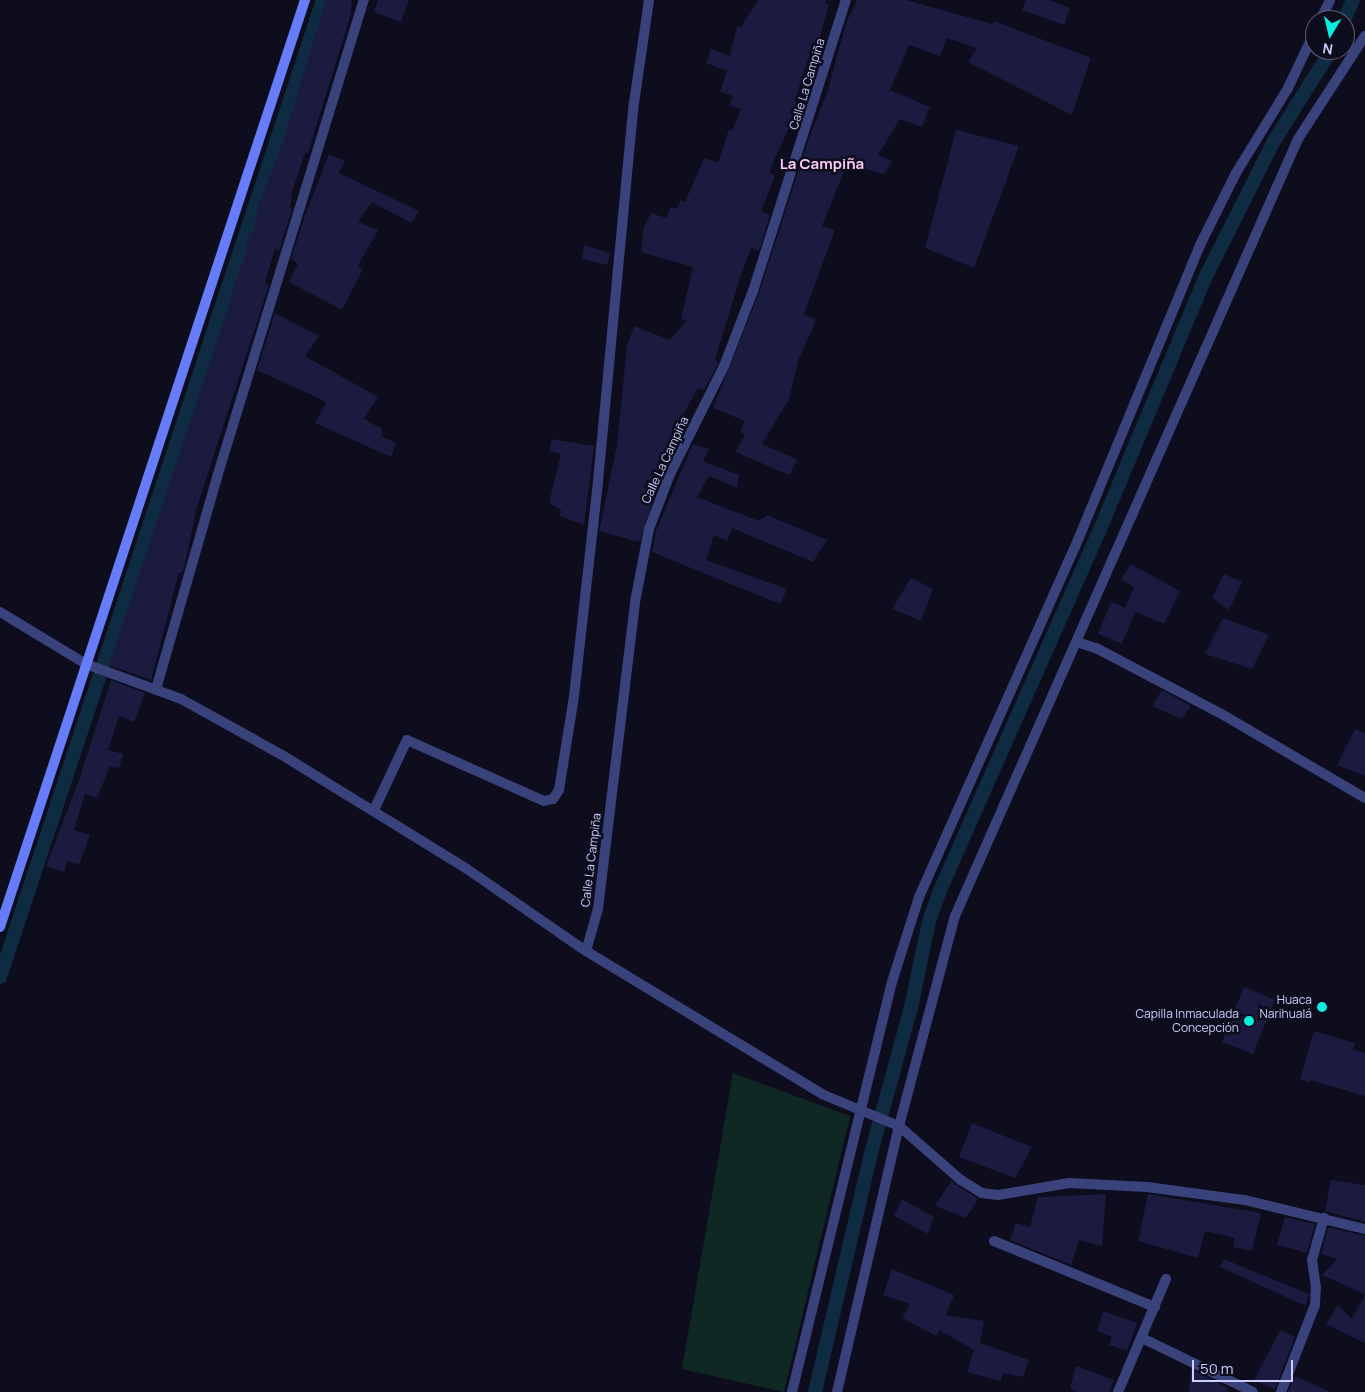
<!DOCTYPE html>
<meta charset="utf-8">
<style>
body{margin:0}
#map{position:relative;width:1365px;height:1392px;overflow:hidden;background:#0d0d1e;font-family:Manrope,sans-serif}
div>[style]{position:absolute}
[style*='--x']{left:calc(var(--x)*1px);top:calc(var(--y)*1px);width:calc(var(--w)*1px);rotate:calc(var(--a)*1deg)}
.green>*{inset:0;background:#102823}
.canal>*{height:14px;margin:-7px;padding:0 7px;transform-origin:7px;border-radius:7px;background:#0e2b42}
.building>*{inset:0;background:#1b1a3f}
.minor>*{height:10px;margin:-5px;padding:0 5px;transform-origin:5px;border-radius:5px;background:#3a427c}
.secondary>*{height:10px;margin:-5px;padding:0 5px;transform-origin:5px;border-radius:5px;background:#677cf9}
.dots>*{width:14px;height:14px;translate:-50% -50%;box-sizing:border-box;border:2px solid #0d0d1e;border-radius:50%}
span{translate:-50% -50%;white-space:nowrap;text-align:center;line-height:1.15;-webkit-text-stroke:5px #0d0d1e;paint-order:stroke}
.street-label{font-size:12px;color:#cccffd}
.poi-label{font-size:12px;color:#cccffd}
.right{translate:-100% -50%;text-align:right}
.quarter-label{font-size:15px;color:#fdcef4;font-weight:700}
.north{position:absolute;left:1305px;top:10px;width:50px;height:50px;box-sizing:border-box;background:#0d0d1e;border:1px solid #595b77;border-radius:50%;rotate:189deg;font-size:14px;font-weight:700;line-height:20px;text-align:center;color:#cccffd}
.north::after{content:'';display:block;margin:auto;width:18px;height:22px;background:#09eddd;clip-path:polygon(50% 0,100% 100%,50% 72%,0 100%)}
.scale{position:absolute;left:1192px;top:1360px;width:101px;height:22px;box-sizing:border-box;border:2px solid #cccffd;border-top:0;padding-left:6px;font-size:15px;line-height:18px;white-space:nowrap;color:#cccffd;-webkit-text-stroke:4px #0d0d1e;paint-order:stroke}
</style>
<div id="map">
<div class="green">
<i style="clip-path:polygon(733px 1073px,850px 1116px,784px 1392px,682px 1369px)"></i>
</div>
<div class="canal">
<i style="--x:1344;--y:20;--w:22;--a:-66"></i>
<i style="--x:0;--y:977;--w:1029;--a:-71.71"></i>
<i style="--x:815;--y:1392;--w:241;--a:-76.8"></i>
<i style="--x:870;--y:1157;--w:160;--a:-74.7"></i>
<i style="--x:912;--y:1003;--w:84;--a:-78.3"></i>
<i style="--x:929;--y:921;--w:35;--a:-70"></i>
<i style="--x:941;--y:888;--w:387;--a:-66.1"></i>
<i style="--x:1098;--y:534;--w:277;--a:-67.3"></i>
<i style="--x:1205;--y:278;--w:153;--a:-63.3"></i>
<i style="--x:1274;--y:141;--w:107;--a:-57.9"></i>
</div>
<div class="building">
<i style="clip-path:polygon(326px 0,352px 0,350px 17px,308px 153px,305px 153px,292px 192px,290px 208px,292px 209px,279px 251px,275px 248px,271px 262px,265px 282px,269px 285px,197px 507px,186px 559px,182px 573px,179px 572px,151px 680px,109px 665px,234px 291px,232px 290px,247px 252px,245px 251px,250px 232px,253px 233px,258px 207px,281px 148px)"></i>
<i style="clip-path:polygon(378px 0,409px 0,401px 22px,374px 12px)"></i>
<i style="clip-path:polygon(758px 0,826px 0,825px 3px,829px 4px,815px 55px,810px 54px,802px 77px,795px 102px,798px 103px,794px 116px,769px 172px,775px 176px,761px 211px,770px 215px,759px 251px,751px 248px,739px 281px,715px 359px,718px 363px,704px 390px,698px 388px,658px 462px,656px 478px,661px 479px,639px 542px,599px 531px,617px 445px,627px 346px,634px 326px,670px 340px,687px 321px,681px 319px,693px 267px,641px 252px,644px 227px,651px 213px,666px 218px,671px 207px,676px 209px,681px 200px,685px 202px,704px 158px,718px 163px,729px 129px,732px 130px,741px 109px,729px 105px,733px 96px,720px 92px,727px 71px,706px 63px,711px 49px,730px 56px,737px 26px,741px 27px)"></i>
<i style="clip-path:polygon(857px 0,906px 0,992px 24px,994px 21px,1091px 58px,1072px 115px,968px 62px,977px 48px,947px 38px,940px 56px,909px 45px,890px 90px,930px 107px,922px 127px,900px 119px,878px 155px,892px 161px,884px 174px,847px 164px,822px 226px,835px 230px,804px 314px,816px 320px,798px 361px,789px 399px,762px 444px,798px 460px,789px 475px,735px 452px,745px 435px,740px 432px,745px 421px,713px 408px,759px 293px,808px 141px,827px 93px,846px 23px)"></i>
<i style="clip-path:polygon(1026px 0,1049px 0,1070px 8px,1064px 25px,1022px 10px)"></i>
<i style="clip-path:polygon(956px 130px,1019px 146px,974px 268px,925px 248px)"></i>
<i style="clip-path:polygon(329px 154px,345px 161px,339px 173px,419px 211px,411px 223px,372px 202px,358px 222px,378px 230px,358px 266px,363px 269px,342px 310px,289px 282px,298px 264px,291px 259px,306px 213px)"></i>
<i style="clip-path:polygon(584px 245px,610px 253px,607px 265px,582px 259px)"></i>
<i style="clip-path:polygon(275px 313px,319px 336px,305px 356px,378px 397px,364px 419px,382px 429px,381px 436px,396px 443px,391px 457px,315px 423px,327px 402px,257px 370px)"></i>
<i style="clip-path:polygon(552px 439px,594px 446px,584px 525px,560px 516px,561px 510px,549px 503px,561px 454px,549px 451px)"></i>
<i style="clip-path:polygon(693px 444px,709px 449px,703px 461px,739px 475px,737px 488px,709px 476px,697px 497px,759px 521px,767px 515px,827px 540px,813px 562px,732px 528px,727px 541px,714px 535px,706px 560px,787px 589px,780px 604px,652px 552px,656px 531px)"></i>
<i style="clip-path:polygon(1131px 564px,1180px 591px,1164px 624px,1135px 612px,1122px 644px,1098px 634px,1111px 602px,1125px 608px,1134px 587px,1121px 580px)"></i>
<i style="clip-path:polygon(1224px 574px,1242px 582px,1229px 610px,1212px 598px)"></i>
<i style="clip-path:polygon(911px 578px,933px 589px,921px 621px,892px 609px)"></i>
<i style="clip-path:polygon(1223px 618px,1269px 635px,1252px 669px,1205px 654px)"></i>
<i style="clip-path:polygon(111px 680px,145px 693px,134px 722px,119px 716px,108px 750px,123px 754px,119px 768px,110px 766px,97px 798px,85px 794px,74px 830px,90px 835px,79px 865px,68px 861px,64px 872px,46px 866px,79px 780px)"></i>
<i style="clip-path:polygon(1162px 690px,1191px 706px,1182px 719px,1152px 706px)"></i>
<i style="clip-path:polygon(1355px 729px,1365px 733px,1365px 776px,1337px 765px)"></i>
<i style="clip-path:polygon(1244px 987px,1275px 1000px,1253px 1054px,1222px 1042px)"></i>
<i style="clip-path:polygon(1314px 1031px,1355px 1043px,1353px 1049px,1365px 1053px,1365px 1096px,1311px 1080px,1310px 1082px,1300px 1080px)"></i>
<i style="clip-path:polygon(972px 1123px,1032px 1147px,1015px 1178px,959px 1157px)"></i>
<i style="clip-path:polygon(1331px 1180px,1365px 1185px,1365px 1222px,1325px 1211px)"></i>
<i style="clip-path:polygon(951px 1181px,978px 1199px,966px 1218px,935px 1206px)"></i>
<i style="clip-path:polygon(1106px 1194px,1102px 1246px,1079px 1240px,1071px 1265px,1010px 1240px,1016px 1223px,1030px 1227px,1038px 1197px)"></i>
<i style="clip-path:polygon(1148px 1194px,1261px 1213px,1252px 1251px,1233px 1247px,1235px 1238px,1205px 1231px,1198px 1258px,1138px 1241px)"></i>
<i style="clip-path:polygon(902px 1199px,934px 1217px,928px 1234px,894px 1216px)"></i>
<i style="clip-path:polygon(1285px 1217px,1315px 1224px,1307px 1253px,1277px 1245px)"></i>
<i style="clip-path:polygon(1328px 1227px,1365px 1236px,1365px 1294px,1322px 1275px,1337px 1259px,1321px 1254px)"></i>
<i style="clip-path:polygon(1224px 1259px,1309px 1294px,1306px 1306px,1220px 1267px)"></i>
<i style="clip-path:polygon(892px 1269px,954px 1295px,946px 1315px,984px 1321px,980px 1343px,1029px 1360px,1023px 1377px,1003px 1373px,1001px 1381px,967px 1372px,974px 1350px,939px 1330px,936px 1336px,902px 1318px,910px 1304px,883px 1295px)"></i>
<i style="clip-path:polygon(1365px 1295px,1365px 1343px,1326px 1324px,1338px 1305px,1352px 1319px)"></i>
<i style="clip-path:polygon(1103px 1311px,1137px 1323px,1127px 1351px,1109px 1345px,1112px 1337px,1097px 1331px)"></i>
<i style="clip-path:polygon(1280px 1330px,1295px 1337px,1275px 1389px,1254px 1380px)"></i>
<i style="clip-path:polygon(1076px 1366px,1114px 1380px,1109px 1392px,1077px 1392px,1070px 1388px)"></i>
<i style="clip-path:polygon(1191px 1369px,1228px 1388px,1227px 1392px,1189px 1392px)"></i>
<i style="clip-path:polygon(1295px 1376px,1330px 1392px,1288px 1392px)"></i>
</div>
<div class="minor">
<i style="--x:1320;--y:20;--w:22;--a:-63"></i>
<i style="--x:0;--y:612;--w:100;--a:31.2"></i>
<i style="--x:86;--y:664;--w:101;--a:20.2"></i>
<i style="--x:181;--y:699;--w:115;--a:29"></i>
<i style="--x:282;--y:755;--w:217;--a:31.6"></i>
<i style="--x:467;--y:869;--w:145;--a:34.6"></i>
<i style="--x:586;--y:951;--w:278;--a:31.2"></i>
<i style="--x:824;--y:1095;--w:81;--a:22.5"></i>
<i style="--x:899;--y:1126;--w:82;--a:41.1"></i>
<i style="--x:961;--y:1180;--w:25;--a:32"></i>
<i style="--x:982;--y:1193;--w:16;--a:7"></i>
<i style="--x:998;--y:1195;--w:72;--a:-9.6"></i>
<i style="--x:1069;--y:1183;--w:78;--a:2.9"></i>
<i style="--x:1147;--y:1187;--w:99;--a:7.6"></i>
<i style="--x:1245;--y:1200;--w:123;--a:13.6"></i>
<i style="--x:1077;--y:642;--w:20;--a:18"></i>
<i style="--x:1096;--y:648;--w:140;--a:27.7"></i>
<i style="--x:1220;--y:713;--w:168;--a:30.4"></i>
<i style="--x:156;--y:689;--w:221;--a:-73.9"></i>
<i style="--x:217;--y:477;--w:499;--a:-72.9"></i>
<i style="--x:374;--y:810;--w:77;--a:-64.8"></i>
<i style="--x:407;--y:740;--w:150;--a:24"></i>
<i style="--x:544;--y:801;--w:9;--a:-13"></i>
<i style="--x:553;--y:799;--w:11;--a:-56"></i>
<i style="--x:559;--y:790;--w:95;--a:-80.9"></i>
<i style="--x:574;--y:696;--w:216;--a:-83.6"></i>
<i style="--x:598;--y:481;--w:380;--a:-84.6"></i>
<i style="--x:634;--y:103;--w:104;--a:-81.7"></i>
<i style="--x:586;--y:951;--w:44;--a:-74.1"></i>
<i style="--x:598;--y:909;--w:314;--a:-83.1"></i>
<i style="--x:636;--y:597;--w:69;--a:-79.2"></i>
<i style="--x:649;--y:529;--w:59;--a:-69.1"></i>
<i style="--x:670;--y:474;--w:121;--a:-63.4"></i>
<i style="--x:724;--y:366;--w:80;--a:-68.9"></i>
<i style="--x:753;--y:291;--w:305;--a:-72.3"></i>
<i style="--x:994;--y:1241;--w:174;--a:22.3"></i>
<i style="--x:1142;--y:1338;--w:123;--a:25.9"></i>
<i style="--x:792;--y:1392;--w:422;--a:-76.3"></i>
<i style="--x:892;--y:982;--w:89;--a:-72.4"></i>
<i style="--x:919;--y:897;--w:383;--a:-66"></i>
<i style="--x:1075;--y:547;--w:327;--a:-67.5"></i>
<i style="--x:1200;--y:245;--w:80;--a:-63.4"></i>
<i style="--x:1236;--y:173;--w:100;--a:-58.5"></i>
<i style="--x:1288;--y:88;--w:63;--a:-64.7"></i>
<i style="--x:837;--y:1392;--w:273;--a:-76.9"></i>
<i style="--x:899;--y:1126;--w:217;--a:-75.1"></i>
<i style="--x:955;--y:916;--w:849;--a:-66.18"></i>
<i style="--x:1298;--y:139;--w:123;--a:-57"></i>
<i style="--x:1118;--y:1392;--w:123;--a:-67"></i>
<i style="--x:1281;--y:1392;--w:93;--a:-68.7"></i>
<i style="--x:1315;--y:1305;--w:17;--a:-87"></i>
<i style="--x:1316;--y:1288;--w:28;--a:-98"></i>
<i style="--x:1312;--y:1260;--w:44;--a:-74.1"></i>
</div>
<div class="secondary">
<i style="--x:0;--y:927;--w:976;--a:-71.79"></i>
</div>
<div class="dots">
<i style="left:1322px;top:1007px;background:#09eddd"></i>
<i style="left:1249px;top:1021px;background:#09eddd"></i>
</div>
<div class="street-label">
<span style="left:807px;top:84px;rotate:-73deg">Calle La Campiña</span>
<span style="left:665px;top:460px;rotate:-65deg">Calle La Campiña</span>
<span style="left:591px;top:860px;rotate:-83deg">Calle La Campiña</span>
</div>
<div class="poi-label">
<span class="right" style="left:1312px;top:1007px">Huaca<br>Narihualá</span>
<span class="right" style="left:1239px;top:1021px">Capilla Inmaculada<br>Concepción</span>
</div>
<div class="quarter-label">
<span style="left:822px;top:164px">La Campiña</span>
</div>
<div class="north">N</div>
<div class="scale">50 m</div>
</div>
